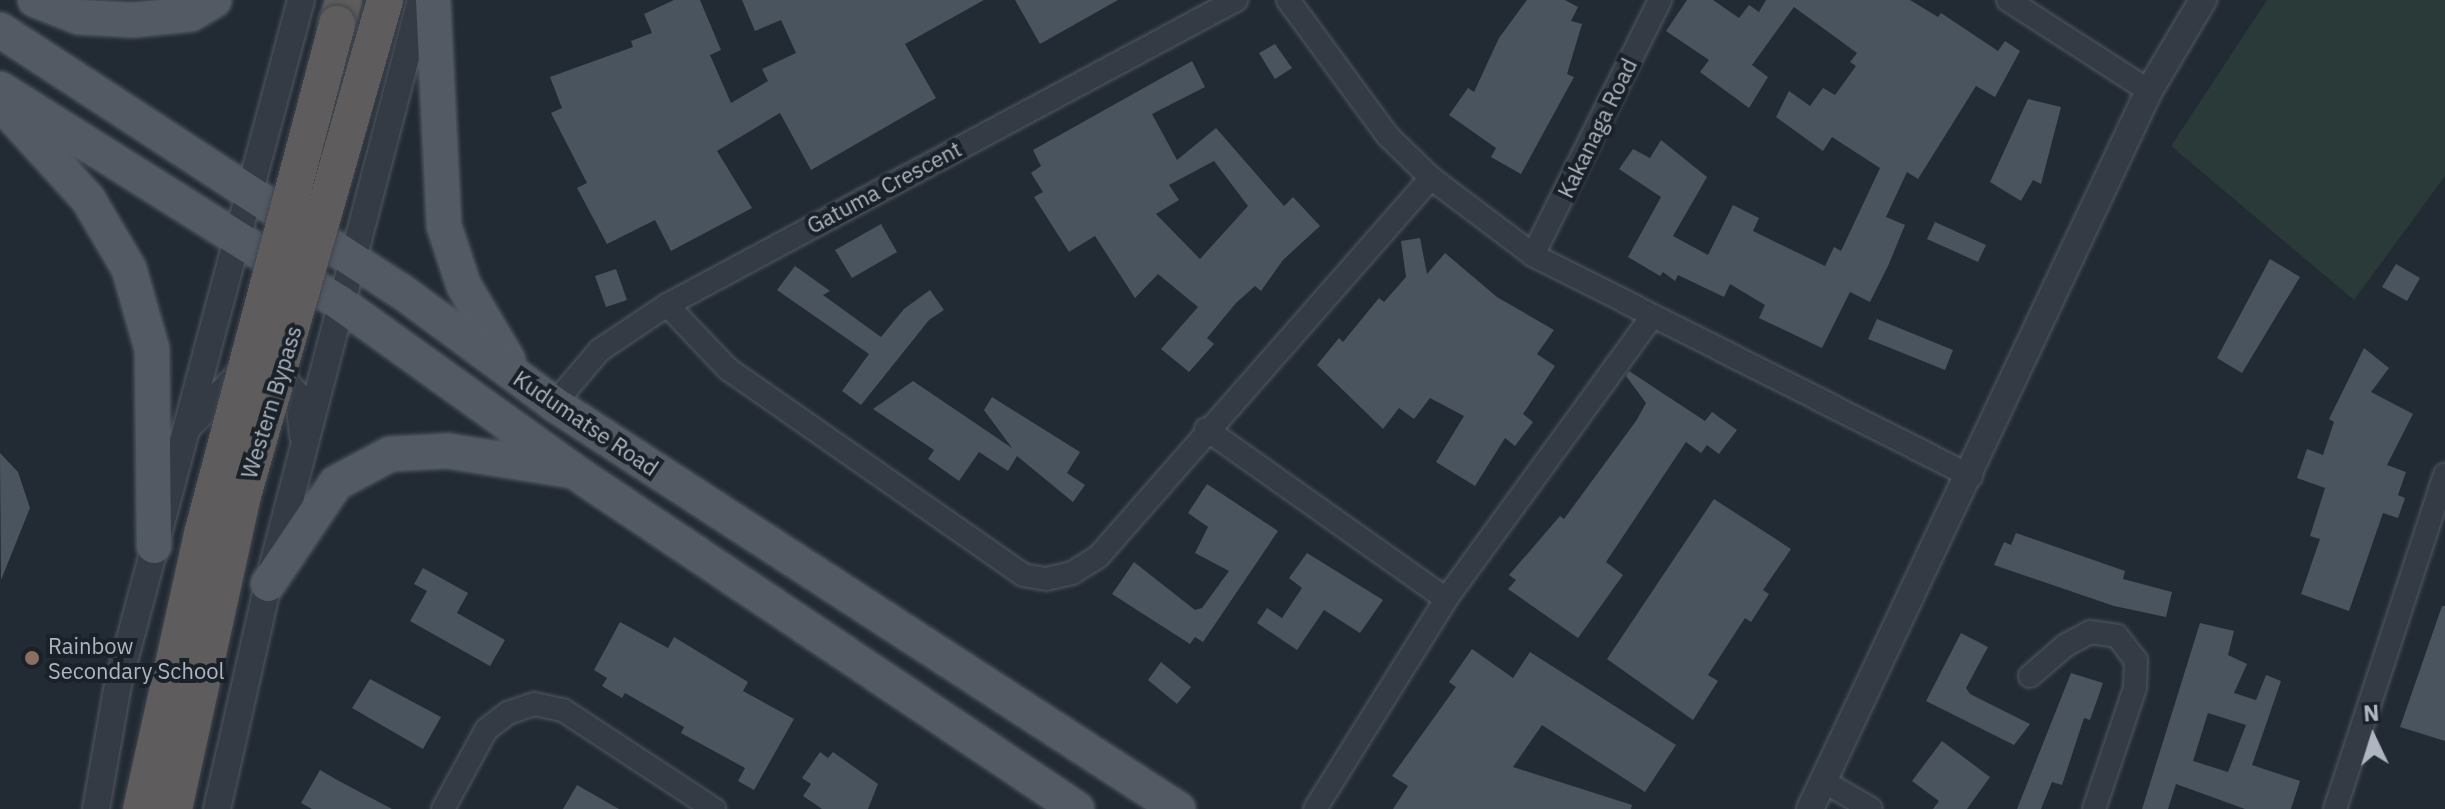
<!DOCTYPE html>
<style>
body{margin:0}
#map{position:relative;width:2445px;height:809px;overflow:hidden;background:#222a33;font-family:"IBM Plex Sans",sans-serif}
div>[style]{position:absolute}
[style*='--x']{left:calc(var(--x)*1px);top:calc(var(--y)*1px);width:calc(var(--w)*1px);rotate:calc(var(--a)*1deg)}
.green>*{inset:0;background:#293a39}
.building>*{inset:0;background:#4a545f}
.roads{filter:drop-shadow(0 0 2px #525962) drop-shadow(0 0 2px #525962)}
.minor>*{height:22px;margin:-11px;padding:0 11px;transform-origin:11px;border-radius:11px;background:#353b44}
.tertiary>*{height:26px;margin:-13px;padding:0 13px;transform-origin:13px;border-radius:13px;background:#353b44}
.primary>*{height:34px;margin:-17px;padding:0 17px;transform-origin:17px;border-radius:17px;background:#535a64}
.trunk>*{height:36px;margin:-18px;padding:0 18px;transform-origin:18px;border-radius:18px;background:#5e5c5c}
.bridges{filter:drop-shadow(0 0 2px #3f464e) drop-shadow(0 0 2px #3f464e)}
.trunk-bridge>*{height:36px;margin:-18px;padding:0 18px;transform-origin:18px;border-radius:18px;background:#5e5c5c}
.dots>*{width:22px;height:22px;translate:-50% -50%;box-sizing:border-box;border:4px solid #1a2128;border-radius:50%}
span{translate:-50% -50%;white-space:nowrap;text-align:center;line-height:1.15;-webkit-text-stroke:8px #1a2128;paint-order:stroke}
.street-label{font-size:22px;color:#afb6c1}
.poi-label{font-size:22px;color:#afb6c1}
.left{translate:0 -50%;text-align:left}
.north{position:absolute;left:2333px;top:697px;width:80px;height:80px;-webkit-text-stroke:6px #1a2128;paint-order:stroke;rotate:356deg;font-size:22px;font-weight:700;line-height:32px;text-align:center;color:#afb6c1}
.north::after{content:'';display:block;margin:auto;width:28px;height:36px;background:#afb6c1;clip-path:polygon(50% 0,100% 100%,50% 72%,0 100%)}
</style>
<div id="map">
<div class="green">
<i style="clip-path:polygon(2267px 0,2445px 0,2445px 176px,2354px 300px,2171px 146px)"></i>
</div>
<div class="building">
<i style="clip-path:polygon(674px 0,700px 0,721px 50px,710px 55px,731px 103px,768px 81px,762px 69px,796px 53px,781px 20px,755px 31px,742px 0,984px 0,905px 44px,936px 98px,811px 170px,780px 113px,717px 151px,752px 208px,671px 251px,655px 220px,607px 244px,577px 188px,587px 183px,551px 113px,562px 108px,550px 77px,633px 47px,631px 41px,652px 33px,644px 14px)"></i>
<i style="clip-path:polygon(1015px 0,1118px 0,1040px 44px)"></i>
<i style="clip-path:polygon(1527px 0,1565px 0,1578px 7px,1571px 21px,1582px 24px,1567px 74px,1574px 77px,1521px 174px,1491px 157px,1496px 148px,1449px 115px,1468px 88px,1474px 92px,1499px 38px)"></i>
<i style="clip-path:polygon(1687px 0,1713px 0,1739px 18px,1749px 5px,1759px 12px,1766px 0,1910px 0,1938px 17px,1941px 13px,1998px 51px,2005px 41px,2020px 51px,1995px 97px,1976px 86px,1918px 179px,1907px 172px,1886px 217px,1905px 225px,1888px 266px,1870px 302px,1850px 292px,1822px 348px,1759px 318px,1765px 305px,1730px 284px,1724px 297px,1678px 275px,1675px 281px,1663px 272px,1660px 276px,1628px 257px,1661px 197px,1619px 169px,1633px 149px,1650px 158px,1661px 140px,1707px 177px,1673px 236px,1708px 255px,1733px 205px,1759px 218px,1753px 231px,1825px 266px,1834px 247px,1841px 251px,1880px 168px,1832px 137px,1823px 151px,1776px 117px,1789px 91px,1810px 106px,1823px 88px,1835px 95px,1856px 66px,1850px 62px,1857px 53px,1794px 7px,1752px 65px,1768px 77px,1749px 108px,1700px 72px,1709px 60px,1666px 31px)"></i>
<i style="clip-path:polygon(1275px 44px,1292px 68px,1275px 79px,1259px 53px)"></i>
<i style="clip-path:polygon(evenodd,1192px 61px,1205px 87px,1152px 114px,1177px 160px,1216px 128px,1284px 206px,1293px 197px,1320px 226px,1283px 260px,1261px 291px,1255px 286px,1236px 303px,1207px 338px,1214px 344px,1189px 372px,1161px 349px,1198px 307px,1158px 274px,1135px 298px,1095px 236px,1069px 252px,1034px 197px,1043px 192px,1031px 173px,1041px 166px,1033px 150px,1192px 61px,1214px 161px,1248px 206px,1200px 259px,1156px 214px,1179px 200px,1169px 185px,1214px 161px)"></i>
<i style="clip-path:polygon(2028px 99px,2061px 107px,2041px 184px,2033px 180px,2021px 201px,1990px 182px)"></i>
<i style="clip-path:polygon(1935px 222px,1986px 245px,1978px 262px,1927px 239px)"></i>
<i style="clip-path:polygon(881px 224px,897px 252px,852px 278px,835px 250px)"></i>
<i style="clip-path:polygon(1420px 238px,1427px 274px,1445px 253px,1497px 297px,1554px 330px,1537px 354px,1555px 366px,1523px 414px,1533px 422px,1515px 446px,1505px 438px,1475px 486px,1436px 462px,1464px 416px,1430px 398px,1414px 419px,1399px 408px,1383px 429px,1317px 365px,1339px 338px,1343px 342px,1379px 298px,1384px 302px,1406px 277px,1401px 241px)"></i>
<i style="clip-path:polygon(2270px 259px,2300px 277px,2242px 373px,2217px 358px)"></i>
<i style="clip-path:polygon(2396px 264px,2420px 278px,2407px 301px,2382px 287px)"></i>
<i style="clip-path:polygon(795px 266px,830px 291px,823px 295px,881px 337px,904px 309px,930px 290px,944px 310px,929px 320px,861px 405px,842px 391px,869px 354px,777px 290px)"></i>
<i style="clip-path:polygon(616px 269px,627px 300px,606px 307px,595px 276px)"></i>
<i style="clip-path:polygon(1877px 319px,1953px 350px,1945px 370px,1868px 339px)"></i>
<i style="clip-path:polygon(2364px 348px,2389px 368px,2371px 392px,2413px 414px,2387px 465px,2406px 472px,2398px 495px,2405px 498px,2398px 518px,2383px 513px,2349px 611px,2301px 594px,2320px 539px,2310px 536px,2325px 488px,2297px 478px,2307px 449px,2323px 455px,2334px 422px,2329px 419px)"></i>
<i style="clip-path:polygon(1629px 371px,1705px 421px,1712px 412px,1737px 430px,1719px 454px,1707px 445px,1701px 453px,1686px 442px,1606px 562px,1623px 575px,1578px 638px,1508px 589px,1516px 580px,1509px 575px,1560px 516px,1564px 519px,1636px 421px,1646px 403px,1626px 376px)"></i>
<i style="clip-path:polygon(913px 381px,1012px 448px,984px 410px,992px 397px,1080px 452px,1067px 473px,1085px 485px,1073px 502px,1017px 456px,1008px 471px,979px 452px,959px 481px,928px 459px,934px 450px,873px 409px)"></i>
<i style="clip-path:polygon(0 453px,18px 472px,30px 508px,1px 580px)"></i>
<i style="clip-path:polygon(1207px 484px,1278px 531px,1203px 642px,1195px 637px,1190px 644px,1112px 594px,1134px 562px,1195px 610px,1202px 608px,1229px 571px,1195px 553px,1208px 527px,1188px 513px)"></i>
<i style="clip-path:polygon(1714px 499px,1791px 549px,1763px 590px,1769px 594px,1751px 622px,1745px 618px,1708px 675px,1718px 681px,1693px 720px,1607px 659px)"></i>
<i style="clip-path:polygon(2016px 533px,2125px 571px,2123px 579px,2172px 592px,2166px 617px,2114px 606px,1994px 565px,2004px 542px,2011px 545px)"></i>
<i style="clip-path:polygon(1307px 553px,1383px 600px,1360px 633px,1324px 610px,1297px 650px,1257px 623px,1267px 608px,1282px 618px,1302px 588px,1289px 578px)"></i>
<i style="clip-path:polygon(423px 568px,468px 593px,457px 613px,505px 640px,490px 666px,410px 621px,427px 591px,414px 584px)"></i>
<i style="clip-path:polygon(2442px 606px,2445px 606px,2445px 741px,2400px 727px)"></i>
<i style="clip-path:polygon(620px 622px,668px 648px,674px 637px,748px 682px,743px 691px,794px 719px,754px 790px,738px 781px,745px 768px,681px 733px,684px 727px,625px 693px,622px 698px,602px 686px,607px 678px,594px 670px)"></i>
<i style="clip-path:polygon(evenodd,2200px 623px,2234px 631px,2228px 655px,2247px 664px,2234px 693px,2256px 700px,2266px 675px,2281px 681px,2252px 765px,2300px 781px,2291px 809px,2245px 809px,2176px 784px,2168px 809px,2142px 809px,2200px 623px,2208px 713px,2246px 725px,2228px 772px,2193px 761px,2208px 713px)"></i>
<i style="clip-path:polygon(1961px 633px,1988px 647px,1966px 688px,1970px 694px,2030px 724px,2014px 745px,1926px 701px)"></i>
<i style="clip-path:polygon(1472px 649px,1513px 678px,1530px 652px,1676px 745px,1645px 792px,1542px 725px,1513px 767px,1632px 805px,1631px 809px,1393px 809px,1408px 786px,1392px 776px,1456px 687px,1449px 682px)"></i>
<i style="clip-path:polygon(1161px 662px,1191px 687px,1177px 704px,1148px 680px)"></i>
<i style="clip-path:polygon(2071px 673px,2103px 683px,2090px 720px,2084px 718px,2062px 785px,2052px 782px,2041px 809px,2017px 809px)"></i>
<i style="clip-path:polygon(370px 679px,441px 717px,423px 749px,352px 708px)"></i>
<i style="clip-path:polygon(1942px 741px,1990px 777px,1967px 809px,1933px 809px,1939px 801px,1912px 781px)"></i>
<i style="clip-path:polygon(820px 752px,828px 758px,833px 752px,878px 784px,868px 809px,822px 809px,803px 796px,811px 784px,802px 778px)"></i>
<i style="clip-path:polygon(320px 770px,339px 781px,392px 809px,312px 809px,301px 803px)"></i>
<i style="clip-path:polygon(577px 785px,619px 809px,563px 809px)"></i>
</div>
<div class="roads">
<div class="minor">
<i style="--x:1288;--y:0;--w:169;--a:53.7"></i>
<i style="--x:1388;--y:136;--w:60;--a:44.3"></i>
<i style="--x:1431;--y:178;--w:128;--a:37"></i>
<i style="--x:1533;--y:255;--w:491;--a:26.8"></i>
<i style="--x:2008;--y:0;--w:168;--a:32.8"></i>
<i style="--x:1533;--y:255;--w:285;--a:-63.5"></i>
<i style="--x:667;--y:305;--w:88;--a:46.4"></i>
<i style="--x:728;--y:369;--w:360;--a:34.9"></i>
<i style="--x:1023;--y:575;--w:23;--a:10"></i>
<i style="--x:1046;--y:579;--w:27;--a:-13"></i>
<i style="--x:1072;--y:573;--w:31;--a:-32"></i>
<i style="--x:1098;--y:557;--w:505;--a:-48.7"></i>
<i style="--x:554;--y:404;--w:71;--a:-49.6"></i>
<i style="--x:600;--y:350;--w:81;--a:-33.9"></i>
<i style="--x:667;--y:305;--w:646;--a:-28.19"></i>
<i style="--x:1206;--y:429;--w:294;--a:35.3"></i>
<i style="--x:2030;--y:676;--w:48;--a:-40.7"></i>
<i style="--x:2066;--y:645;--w:27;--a:-28"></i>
<i style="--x:2090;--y:632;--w:27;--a:8"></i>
<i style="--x:2117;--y:636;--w:31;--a:52"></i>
<i style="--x:2136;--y:660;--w:28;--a:92"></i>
<i style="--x:2135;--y:688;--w:128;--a:108.7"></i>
<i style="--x:1825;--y:782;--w:53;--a:30.4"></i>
<i style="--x:443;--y:809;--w:90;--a:-61.4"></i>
<i style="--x:486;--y:730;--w:28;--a:-38"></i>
<i style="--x:508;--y:713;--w:28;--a:-19"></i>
<i style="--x:534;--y:704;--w:30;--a:12"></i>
<i style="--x:563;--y:710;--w:181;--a:33.3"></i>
<i style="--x:1315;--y:809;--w:248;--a:-58"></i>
<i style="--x:1446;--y:599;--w:348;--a:-53.9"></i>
<i style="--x:2335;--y:809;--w:352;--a:-71.8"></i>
</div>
<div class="tertiary">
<i style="--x:191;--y:424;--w:67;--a:-45.6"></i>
<i style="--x:238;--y:376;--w:27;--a:-2"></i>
<i style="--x:265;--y:375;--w:24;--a:22"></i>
<i style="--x:287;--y:384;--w:18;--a:49"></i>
<i style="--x:299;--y:398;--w:37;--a:84"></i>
<i style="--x:96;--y:809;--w:127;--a:-80"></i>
<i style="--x:118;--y:684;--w:708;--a:-75.02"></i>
<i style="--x:217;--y:809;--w:231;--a:-77.2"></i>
<i style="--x:268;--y:584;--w:604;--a:-75.32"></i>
<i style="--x:1810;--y:809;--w:794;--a:-64.73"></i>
<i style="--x:2149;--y:91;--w:106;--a:-59.3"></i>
</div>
<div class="primary">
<i style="--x:35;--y:0;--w:47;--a:21.1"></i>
<i style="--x:79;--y:17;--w:54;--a:3.2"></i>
<i style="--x:133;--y:20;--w:58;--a:-5.9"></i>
<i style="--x:191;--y:14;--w:27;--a:-31"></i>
<i style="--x:433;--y:0;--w:226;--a:87.2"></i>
<i style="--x:444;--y:226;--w:63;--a:71.6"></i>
<i style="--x:464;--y:286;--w:86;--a:59.3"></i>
<i style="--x:0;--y:30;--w:478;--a:33.1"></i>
<i style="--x:401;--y:291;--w:190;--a:36.4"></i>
<i style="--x:554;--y:404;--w:744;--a:32.99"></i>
<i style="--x:0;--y:89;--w:402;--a:32.2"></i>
<i style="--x:340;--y:303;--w:286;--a:35.7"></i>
<i style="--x:572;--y:470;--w:608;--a:33.87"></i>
<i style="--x:6;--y:109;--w:122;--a:47.7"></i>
<i style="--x:88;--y:199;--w:81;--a:59.6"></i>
<i style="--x:129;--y:269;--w:83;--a:74"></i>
<i style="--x:152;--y:349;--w:197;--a:89.4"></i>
<i style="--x:268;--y:584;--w:122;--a:-56"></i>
<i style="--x:336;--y:483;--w:61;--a:-28.2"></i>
<i style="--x:390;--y:454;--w:58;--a:-3"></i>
<i style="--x:448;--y:451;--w:121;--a:9"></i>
</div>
<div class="trunk">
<i style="--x:337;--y:24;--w:25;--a:-74"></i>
</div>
</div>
<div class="bridges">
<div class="trunk-bridge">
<i style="--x:141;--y:809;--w:282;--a:-77.5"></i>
<i style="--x:202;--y:534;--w:528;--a:-75.17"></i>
<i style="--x:174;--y:809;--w:317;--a:-77.6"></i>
<i style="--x:242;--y:499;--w:519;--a:-74.01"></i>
</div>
</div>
<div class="dots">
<i style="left:32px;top:658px;background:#8d6e63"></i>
</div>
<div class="street-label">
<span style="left:1597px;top:128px;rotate:-64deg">Kakanaga Road</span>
<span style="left:884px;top:187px;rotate:-28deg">Gatuma Crescent</span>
<span style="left:271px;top:402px;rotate:-73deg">Western Bypass</span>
<span style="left:586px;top:423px;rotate:34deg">Kudumatse Road</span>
</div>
<div class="poi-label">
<span class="left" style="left:48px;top:658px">Rainbow<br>Secondary School</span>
</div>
<div class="north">N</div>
</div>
